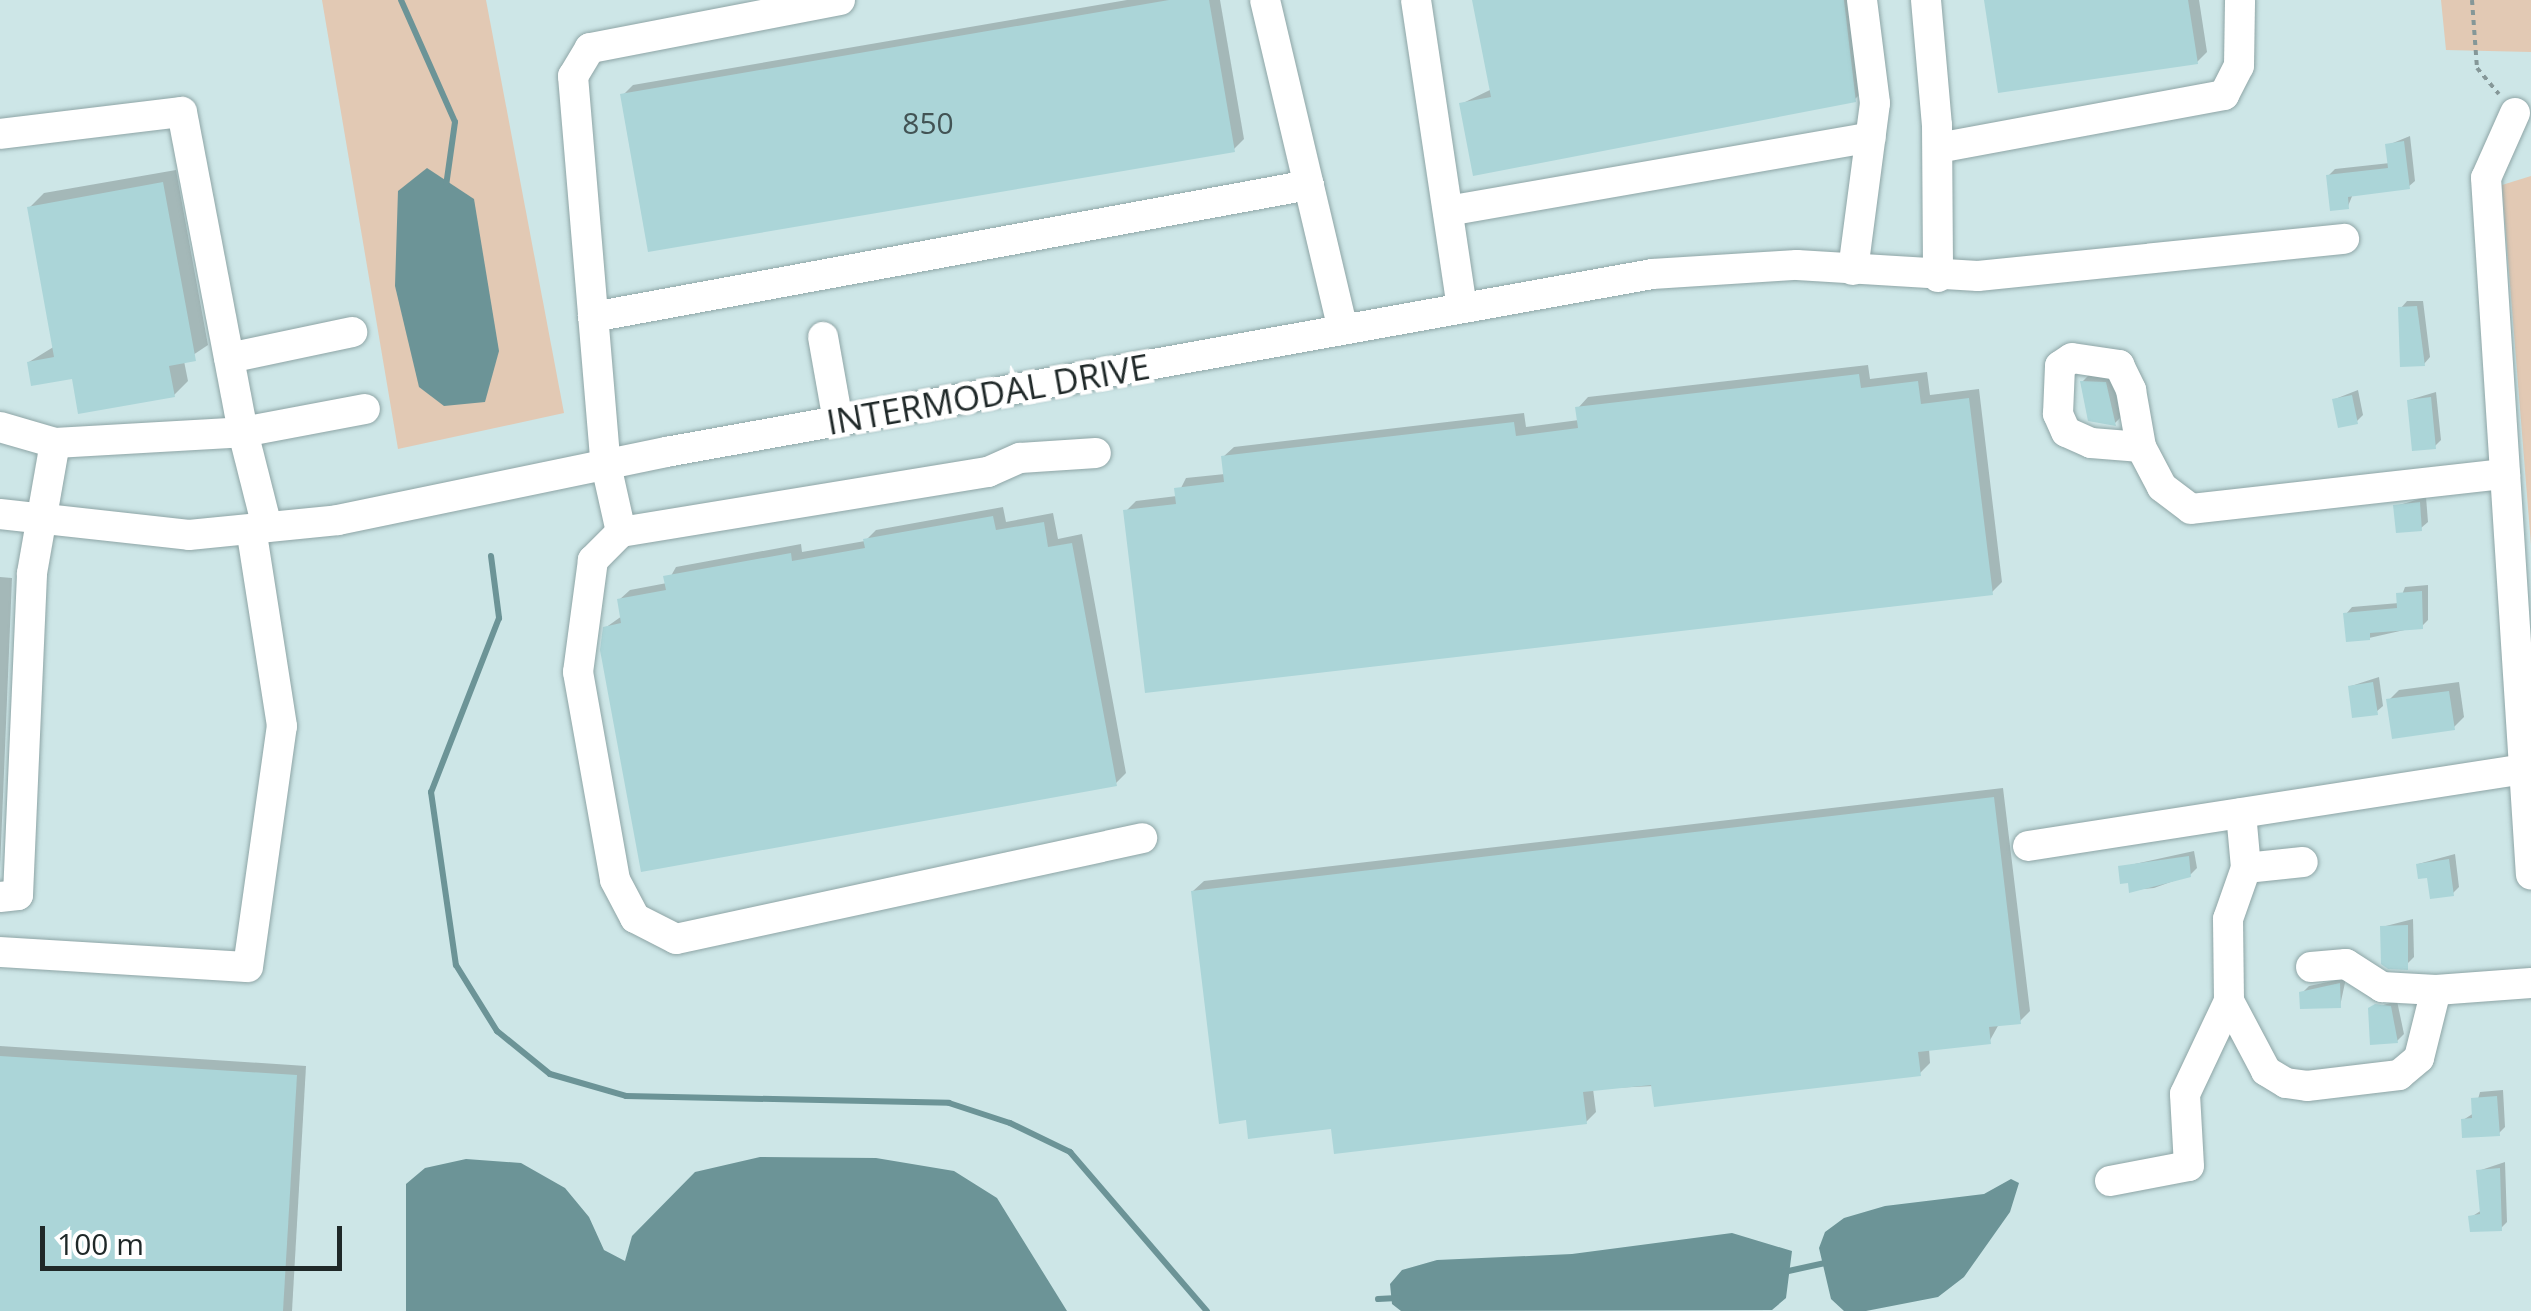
<!DOCTYPE html>
<style>
body{margin:0}
#map{position:relative;width:2531px;height:1311px;overflow:hidden;background:#cde6e7;font-family:"Open Sans",sans-serif}
div>[style]{position:absolute}
[style*='--x']{left:calc(var(--x)*1px);top:calc(var(--y)*1px);width:calc(var(--w)*1px);rotate:calc(var(--a)*1deg)}
.green>*{inset:0;background:#e2c9b4}
.water>*{inset:0;background:#6c9497}
.shadow>*{inset:0;background:#0003}
.stream>*{height:6px;margin:-3px;padding:0 3px;transform-origin:3px;border-radius:3px;background:#6c9497}
.building>*{inset:0;background:#abd5d8}
.path>*{height:4px;margin-top:-2px;transform-origin:0;background:repeating-linear-gradient(90deg,#859798 0 5px,transparent 0 10px)}
.roads{filter:drop-shadow(0 0 2px #8ea5a6) drop-shadow(0 0 2px #8ea5a6)}
.minor>*{height:30px;margin:-15px;padding:0 15px;transform-origin:15px;border-radius:15px;background:#fff}
span{translate:-50% -50%;white-space:nowrap;text-align:center;line-height:1.15;-webkit-text-stroke:9px #fff;paint-order:stroke}
.number-label{font-size:30px;color:#425354}
.number-label span{-webkit-text-stroke-width:0}
.street-label{font-size:35px;color:#1f2828}
.scale{position:absolute;left:40px;top:1226px;width:302px;height:45px;box-sizing:border-box;border:5px solid #1f2828;border-top:0;padding-left:12px;font-size:30px;line-height:35px;white-space:nowrap;color:#1f2828;-webkit-text-stroke:8px #fff;paint-order:stroke}
</style>
<div id="map">
<div class="green">
<i style="clip-path:polygon(322px 0,486px 0,564px 413px,398px 449px)"></i>
<i style="clip-path:polygon(2441px 0,2531px 0,2531px 52px,2446px 50px)"></i>
<i style="clip-path:polygon(2531px 176px,2531px 545px,2502px 185px)"></i>
</div>
<div class="water">
<i style="clip-path:polygon(427px 168px,474px 199px,499px 351px,485px 402px,444px 406px,419px 387px,395px 286px,398px 191px)"></i>
<i style="clip-path:polygon(760px 1157px,876px 1158px,954px 1171px,997px 1198px,1067px 1311px,406px 1311px,406px 1184px,425px 1168px,466px 1159px,521px 1163px,565px 1188px,589px 1217px,604px 1250px,625px 1261px,632px 1236px,695px 1172px)"></i>
<i style="clip-path:polygon(2011px 1179px,2019px 1183px,2010px 1212px,1964px 1277px,1938px 1297px,1866px 1311px,1844px 1311px,1831px 1299px,1819px 1248px,1825px 1232px,1844px 1218px,1885px 1206px,1984px 1194px)"></i>
<i style="clip-path:polygon(1732px 1233px,1792px 1251px,1786px 1298px,1772px 1310px,1401px 1311px,1392px 1304px,1390px 1284px,1402px 1270px,1437px 1260px,1572px 1254px)"></i>
</div>
<div class="shadow">
<i style="clip-path:polygon(1127px 0,1220px 0,1244px 139px,1234px 149px,623px 95px,633px 85px)"></i>
<i style="clip-path:polygon(1474px 0,1858px 0,1865px 89px,1855px 99px,1461px 104px,1492px 89px)"></i>
<i style="clip-path:polygon(1987px 0,2199px 0,2207px 52px,2197px 62px)"></i>
<i style="clip-path:polygon(2410px 136px,2415px 181px,2408px 187px,2353px 194px,2348px 206px,2328px 176px,2335px 169px,2390px 163px,2388px 145px)"></i>
<i style="clip-path:polygon(176px 170px,208px 345px,184px 361px,188px 381px,174px 395px,29px 362px,55px 346px,30px 207px,44px 193px)"></i>
<i style="clip-path:polygon(2407px 301px,2423px 301px,2430px 357px,2424px 364px,2401px 308px)"></i>
<i style="clip-path:polygon(1868px 365px,1870px 379px,1927px 372px,1930px 395px,1979px 389px,2002px 582px,1992px 592px,1126px 511px,1136px 501px,1177px 496px,1186px 478px,1225px 474px,1223px 457px,1234px 447px,1524px 413px,1526px 427px,1579px 420px,1578px 408px,1588px 397px)"></i>
<i style="clip-path:polygon(2089px 375px,2112px 377px,2121px 417px,2115px 423px,2082px 382px)"></i>
<i style="clip-path:polygon(2358px 390px,2363px 415px,2356px 422px,2335px 399px)"></i>
<i style="clip-path:polygon(2436px 392px,2441px 440px,2435px 446px,2409px 400px)"></i>
<i style="clip-path:polygon(2426px 497px,2428px 522px,2421px 528px,2396px 506px)"></i>
<i style="clip-path:polygon(1003px 507px,1006px 522px,1053px 513px,1058px 539px,1082px 534px,1126px 773px,1116px 783px,605px 628px,622px 616px,619px 600px,630px 590px,667px 583px,676px 567px,801px 544px,802px 552px,865px 541px,876px 530px)"></i>
<i style="clip-path:polygon(0 577px,12px 578px,0 869px)"></i>
<i style="clip-path:polygon(2428px 585px,2428px 620px,2422px 626px,2369px 638px,2346px 614px,2352px 607px,2399px 603px,2405px 587px)"></i>
<i style="clip-path:polygon(2379px 677px,2383px 706px,2376px 712px,2351px 686px)"></i>
<i style="clip-path:polygon(2459px 682px,2464px 717px,2454px 727px,2389px 700px,2399px 690px)"></i>
<i style="clip-path:polygon(2003px 788px,2030px 1011px,2020px 1021px,1999px 1024px,1989px 1042px,1929px 1049px,1930px 1063px,1920px 1073px,1593px 1089px,1596px 1112px,1586px 1122px,1333px 1126px,1193px 891px,1204px 881px)"></i>
<i style="clip-path:polygon(2194px 851px,2197px 868px,2190px 875px,2154px 888px,2132px 890px,2121px 867px)"></i>
<i style="clip-path:polygon(2455px 854px,2459px 887px,2453px 893px,2418px 864px)"></i>
<i style="clip-path:polygon(2413px 919px,2414px 957px,2408px 963px,2382px 927px)"></i>
<i style="clip-path:polygon(2346px 978px,2340px 1006px,2302px 993px,2309px 986px)"></i>
<i style="clip-path:polygon(2397px 1001px,2404px 1034px,2397px 1041px,2370px 1009px)"></i>
<i style="clip-path:polygon(0 1046px,306px 1066px,292px 1311px,0 1311px)"></i>
<i style="clip-path:polygon(2503px 1090px,2505px 1127px,2498px 1134px,2463px 1120px,2474px 1113px,2480px 1092px)"></i>
<i style="clip-path:polygon(2505px 1162px,2507px 1222px,2501px 1228px,2471px 1217px,2482px 1210px,2478px 1171px)"></i>
</div>
<div class="stream">
<i style="--x:401;--y:0;--w:133;--a:66.1"></i>
<i style="--x:455;--y:122;--w:65;--a:98"></i>
<i style="--x:491;--y:556;--w:63;--a:82.6"></i>
<i style="--x:499;--y:618;--w:187;--a:111.3"></i>
<i style="--x:431;--y:792;--w:175;--a:81.8"></i>
<i style="--x:456;--y:965;--w:78;--a:58.2"></i>
<i style="--x:497;--y:1031;--w:68;--a:39.1"></i>
<i style="--x:550;--y:1074;--w:79;--a:16.1"></i>
<i style="--x:626;--y:1096;--w:323;--a:1.2"></i>
<i style="--x:949;--y:1103;--w:64;--a:18.2"></i>
<i style="--x:1010;--y:1123;--w:67;--a:25.8"></i>
<i style="--x:1070;--y:1152;--w:210;--a:49.3"></i>
<i style="--x:1784;--y:1272;--w:42;--a:-12.4"></i>
<i style="--x:1378;--y:1299;--w:19;--a:-3"></i>
</div>
<div class="building">
<i style="clip-path:polygon(1169px 0,1209px 0,1235px 152px,648px 252px,620px 94px)"></i>
<i style="clip-path:polygon(1472px 0,1844px 0,1856px 102px,1473px 176px,1459px 103px,1491px 97px)"></i>
<i style="clip-path:polygon(1984px 0,2188px 0,2198px 64px,1998px 93px)"></i>
<i style="clip-path:polygon(2404px 141px,2410px 189px,2348px 197px,2349px 209px,2330px 211px,2326px 175px,2388px 168px,2385px 144px)"></i>
<i style="clip-path:polygon(163px 182px,196px 361px,169px 366px,175px 397px,78px 414px,72px 379px,31px 386px,27px 362px,54px 357px,27px 207px)"></i>
<i style="clip-path:polygon(2417px 306px,2425px 366px,2400px 367px,2398px 307px)"></i>
<i style="clip-path:polygon(1859px 374px,1861px 388px,1918px 381px,1921px 404px,1969px 398px,1993px 595px,1145px 693px,1123px 510px,1176px 504px,1174px 488px,1224px 482px,1221px 456px,1514px 422px,1516px 436px,1578px 428px,1575px 407px)"></i>
<i style="clip-path:polygon(2080px 381px,2106px 382px,2116px 426px,2088px 421px)"></i>
<i style="clip-path:polygon(2352px 395px,2358px 424px,2338px 428px,2332px 399px)"></i>
<i style="clip-path:polygon(2431px 397px,2436px 449px,2412px 451px,2407px 400px)"></i>
<i style="clip-path:polygon(2420px 502px,2422px 531px,2396px 533px,2393px 505px)"></i>
<i style="clip-path:polygon(993px 516px,996px 530px,1044px 522px,1048px 547px,1072px 543px,1117px 786px,641px 872px,600px 650px,603px 627px,621px 623px,617px 599px,666px 590px,663px 576px,791px 553px,792px 561px,865px 548px,863px 539px)"></i>
<i style="clip-path:polygon(2422px 591px,2423px 629px,2370px 633px,2370px 640px,2346px 642px,2343px 613px,2397px 608px,2396px 593px)"></i>
<i style="clip-path:polygon(2373px 682px,2378px 715px,2352px 718px,2348px 686px)"></i>
<i style="clip-path:polygon(2449px 691px,2455px 730px,2392px 739px,2386px 699px)"></i>
<i style="clip-path:polygon(1994px 797px,2021px 1024px,1989px 1027px,1991px 1044px,1918px 1052px,1921px 1076px,1654px 1107px,1651px 1085px,1583px 1092px,1587px 1124px,1334px 1154px,1331px 1129px,1248px 1139px,1246px 1120px,1219px 1124px,1191px 891px)"></i>
<i style="clip-path:polygon(2189px 856px,2191px 877px,2129px 893px,2128px 883px,2120px 884px,2118px 866px)"></i>
<i style="clip-path:polygon(2449px 859px,2454px 896px,2430px 899px,2427px 878px,2418px 879px,2416px 864px)"></i>
<i style="clip-path:polygon(2408px 925px,2408px 970px,2388px 969px,2381px 964px,2380px 926px)"></i>
<i style="clip-path:polygon(2340px 983px,2341px 1008px,2300px 1009px,2299px 992px)"></i>
<i style="clip-path:polygon(2375px 1004px,2391px 1006px,2398px 1043px,2370px 1045px,2368px 1008px)"></i>
<i style="clip-path:polygon(0 1056px,297px 1075px,283px 1311px,0 1311px)"></i>
<i style="clip-path:polygon(2497px 1096px,2500px 1136px,2462px 1138px,2461px 1119px,2472px 1118px,2471px 1098px)"></i>
<i style="clip-path:polygon(2500px 1168px,2502px 1231px,2470px 1232px,2468px 1216px,2480px 1214px,2476px 1170px)"></i>
</div>
<div class="path">
<i style="--x:2472;--y:0;--w:68;--a:85.8"></i>
<i style="--x:2477;--y:68;--w:34;--a:50"></i>
</div>
<div class="roads">
<div class="minor">
<i style="--x:840;--y:0;--w:255;--a:169.1"></i>
<i style="--x:590;--y:48;--w:33;--a:121"></i>
<i style="--x:573;--y:76;--w:390;--a:85.2"></i>
<i style="--x:606;--y:465;--w:69;--a:77.4"></i>
<i style="--x:621;--y:532;--w:40;--a:135"></i>
<i style="--x:593;--y:560;--w:113;--a:97.6"></i>
<i style="--x:578;--y:672;--w:211;--a:79.9"></i>
<i style="--x:615;--y:880;--w:43;--a:62.2"></i>
<i style="--x:635;--y:918;--w:46;--a:27.1"></i>
<i style="--x:676;--y:939;--w:477;--a:-12.2"></i>
<i style="--x:1265;--y:0;--w:338;--a:76.7"></i>
<i style="--x:1416;--y:0;--w:311;--a:81.5"></i>
<i style="--x:1926;--y:0;--w:125;--a:85"></i>
<i style="--x:1937;--y:125;--w:152;--a:89.6"></i>
<i style="--x:2515;--y:113;--w:71;--a:114"></i>
<i style="--x:2486;--y:178;--w:698;--a:86.31"></i>
<i style="--x:0;--y:134;--w:183;--a:-6.9"></i>
<i style="--x:182;--y:112;--w:326;--a:79.2"></i>
<i style="--x:243;--y:432;--w:124;--a:-10.7"></i>
<i style="--x:1938;--y:148;--w:291;--a:-10.5"></i>
<i style="--x:2224;--y:95;--w:33;--a:-63"></i>
<i style="--x:2239;--y:66;--w:66;--a:-89.1"></i>
<i style="--x:1448;--y:211;--w:429;--a:-9.9"></i>
<i style="--x:1853;--y:270;--w:168;--a:-82.5"></i>
<i style="--x:1875;--y:103;--w:104;--a:-97.2"></i>
<i style="--x:593;--y:317;--w:728;--a:-10.45"></i>
<i style="--x:823;--y:337;--w:85;--a:79.9"></i>
<i style="--x:229;--y:358;--w:126;--a:-11.9"></i>
<i style="--x:0;--y:427;--w:57;--a:16.2"></i>
<i style="--x:55;--y:443;--w:188;--a:-3.3"></i>
<i style="--x:243;--y:432;--w:98;--a:75.8"></i>
<i style="--x:2141;--y:447;--w:50;--a:-175.4"></i>
<i style="--x:2091;--y:443;--w:27;--a:-156"></i>
<i style="--x:2066;--y:432;--w:20;--a:-114"></i>
<i style="--x:2058;--y:414;--w:48;--a:-87.6"></i>
<i style="--x:2060;--y:366;--w:14;--a:-34"></i>
<i style="--x:2072;--y:358;--w:48;--a:8.5"></i>
<i style="--x:2119;--y:365;--w:28;--a:64"></i>
<i style="--x:2131;--y:390;--w:58;--a:80"></i>
<i style="--x:2141;--y:447;--w:45;--a:62.3"></i>
<i style="--x:2162;--y:487;--w:36;--a:37"></i>
<i style="--x:2191;--y:509;--w:316;--a:-6.4"></i>
<i style="--x:0;--y:514;--w:190;--a:6.3"></i>
<i style="--x:189;--y:535;--w:150;--a:-5.7"></i>
<i style="--x:338;--y:520;--w:335;--a:-11.7"></i>
<i style="--x:666;--y:452;--w:1002;--a:-10.23"></i>
<i style="--x:1652;--y:274;--w:145;--a:-3.6"></i>
<i style="--x:1797;--y:265;--w:181;--a:3.5"></i>
<i style="--x:1978;--y:276;--w:368;--a:-5.8"></i>
<i style="--x:621;--y:532;--w:372;--a:-9.3"></i>
<i style="--x:988;--y:472;--w:35;--a:-24"></i>
<i style="--x:1020;--y:458;--w:76;--a:-3.8"></i>
<i style="--x:2028;--y:846;--w:502;--a:-8.82"></i>
<i style="--x:2246;--y:868;--w:57;--a:-6"></i>
<i style="--x:0;--y:897;--w:18;--a:-6"></i>
<i style="--x:18;--y:895;--w:322;--a:-87.5"></i>
<i style="--x:32;--y:573;--w:132;--a:-80"></i>
<i style="--x:0;--y:952;--w:248;--a:3.5"></i>
<i style="--x:248;--y:967;--w:243;--a:-82"></i>
<i style="--x:282;--y:726;--w:199;--a:-98.9"></i>
<i style="--x:2311;--y:967;--w:35;--a:-5"></i>
<i style="--x:2346;--y:964;--w:43;--a:32.6"></i>
<i style="--x:2382;--y:987;--w:54;--a:3.2"></i>
<i style="--x:2229;--y:1001;--w:79;--a:62.1"></i>
<i style="--x:2266;--y:1071;--w:23;--a:31"></i>
<i style="--x:2286;--y:1083;--w:21;--a:8"></i>
<i style="--x:2307;--y:1086;--w:93;--a:-6.8"></i>
<i style="--x:2399;--y:1075;--w:26;--a:-40"></i>
<i style="--x:2419;--y:1058;--w:70;--a:-76"></i>
<i style="--x:2436;--y:990;--w:95;--a:-4.2"></i>
<i style="--x:2110;--y:1181;--w:80;--a:-10.8"></i>
<i style="--x:2189;--y:1166;--w:72;--a:-93.2"></i>
<i style="--x:2185;--y:1094;--w:103;--a:-64.7"></i>
<i style="--x:2229;--y:1001;--w:82;--a:-90.7"></i>
<i style="--x:2228;--y:919;--w:54;--a:-70.6"></i>
<i style="--x:2246;--y:868;--w:55;--a:-95.2"></i>
</div>
</div>
<div class="number-label">
<span style="left:928px;top:123px">850</span>
</div>
<div class="street-label">
<span style="left:988px;top:394px;rotate:-10deg">INTERMODAL DRIVE</span>
</div>
<div class="scale">100 m</div>
</div>
